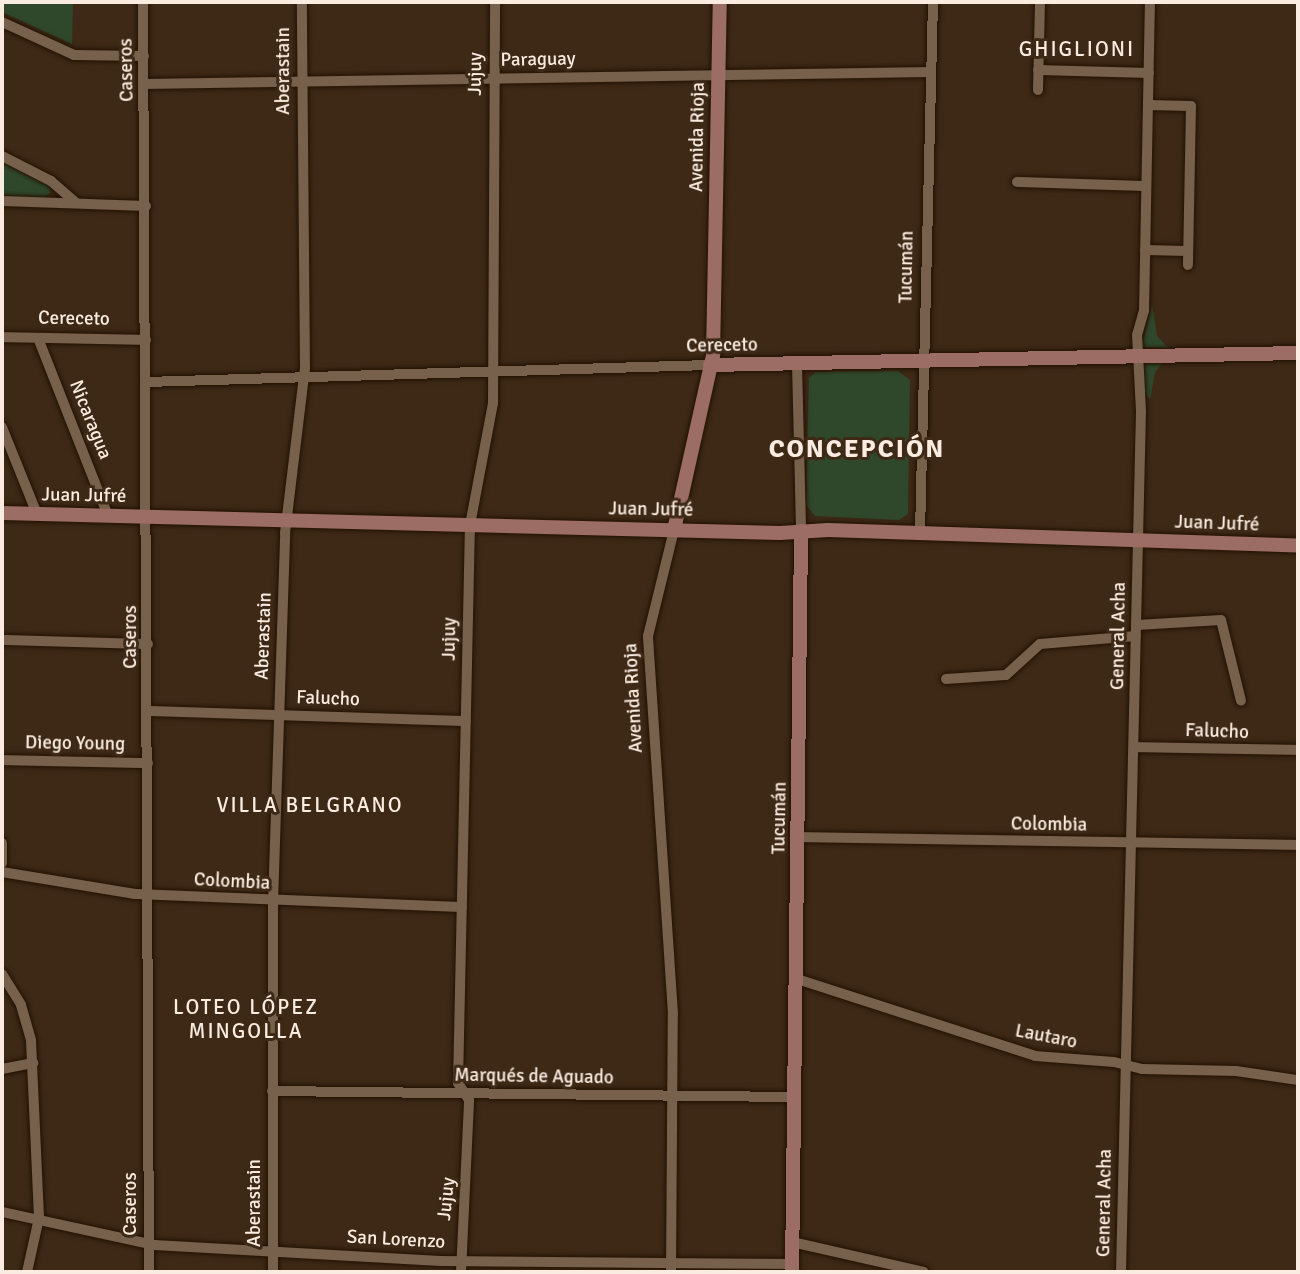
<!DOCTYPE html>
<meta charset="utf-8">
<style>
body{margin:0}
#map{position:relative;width:1300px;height:1274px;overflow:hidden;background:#3d2916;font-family:Signika,sans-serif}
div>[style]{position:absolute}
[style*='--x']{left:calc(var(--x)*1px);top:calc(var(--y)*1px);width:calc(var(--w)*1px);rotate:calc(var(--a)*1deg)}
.green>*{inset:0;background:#2f482c}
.roads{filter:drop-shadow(0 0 2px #231101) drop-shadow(0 0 2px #231101)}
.street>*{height:10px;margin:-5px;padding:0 5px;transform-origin:5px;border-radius:5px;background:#77604c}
.secondary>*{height:14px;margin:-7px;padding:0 7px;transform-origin:7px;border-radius:7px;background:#9c6d64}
span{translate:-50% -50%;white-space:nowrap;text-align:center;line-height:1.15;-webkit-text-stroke:6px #3d2916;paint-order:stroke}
.street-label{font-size:19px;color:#faece0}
.neighbourhood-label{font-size:21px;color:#faece0;letter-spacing:2px}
.district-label{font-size:26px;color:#faece0;font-weight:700;letter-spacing:2px}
.frame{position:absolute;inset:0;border:4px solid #faece0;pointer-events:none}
</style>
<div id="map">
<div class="green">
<i style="clip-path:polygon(2px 2px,73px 2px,72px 44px,2px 12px)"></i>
<i style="clip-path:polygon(2px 161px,50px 185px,50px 193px,44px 197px,2px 197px)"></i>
<i style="clip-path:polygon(1152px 304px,1157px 336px,1168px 348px,1142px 347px)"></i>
<i style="clip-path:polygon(1164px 362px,1155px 372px,1150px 400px,1142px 389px,1143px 364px)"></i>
<i style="clip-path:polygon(898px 371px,910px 380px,908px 514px,899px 520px,815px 516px,806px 505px,809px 378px,816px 372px)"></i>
</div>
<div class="roads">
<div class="street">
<i style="--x:143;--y:2;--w:1270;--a:89.73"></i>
<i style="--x:2;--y:22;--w:79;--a:24.6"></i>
<i style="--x:74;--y:55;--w:70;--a:0.8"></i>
<i style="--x:1038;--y:70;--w:111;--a:1.5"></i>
<i style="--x:144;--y:84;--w:787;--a:-0.87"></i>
<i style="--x:1038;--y:90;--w:88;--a:-88.7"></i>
<i style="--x:1148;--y:105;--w:43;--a:1.3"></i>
<i style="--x:1191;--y:106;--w:159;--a:91.1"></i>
<i style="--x:2;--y:156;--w:55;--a:27"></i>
<i style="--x:51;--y:181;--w:32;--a:41"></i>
<i style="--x:1017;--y:182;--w:129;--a:1.8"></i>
<i style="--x:2;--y:201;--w:144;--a:2"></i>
<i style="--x:1145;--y:250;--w:42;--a:1.4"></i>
<i style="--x:2;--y:337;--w:144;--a:1.2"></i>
<i style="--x:38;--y:338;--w:191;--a:68.5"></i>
<i style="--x:797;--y:364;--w:167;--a:88.6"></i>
<i style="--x:146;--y:382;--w:564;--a:-1.73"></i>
<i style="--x:2;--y:427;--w:94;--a:68.1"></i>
<i style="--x:920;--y:533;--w:531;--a:-88.6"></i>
<i style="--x:1137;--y:625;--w:84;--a:-3.4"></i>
<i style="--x:1221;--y:620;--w:83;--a:76.1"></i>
<i style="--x:2;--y:640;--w:146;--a:1.6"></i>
<i style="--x:946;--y:679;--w:60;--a:-3.8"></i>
<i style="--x:1006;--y:675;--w:46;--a:-42.4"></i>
<i style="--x:1040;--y:644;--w:96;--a:-4.8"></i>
<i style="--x:148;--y:711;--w:318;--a:1.8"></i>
<i style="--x:1134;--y:747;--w:164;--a:1"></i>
<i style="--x:2;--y:760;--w:146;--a:1.2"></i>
<i style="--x:799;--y:837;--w:499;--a:0.9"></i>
<i style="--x:2;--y:843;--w:20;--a:90"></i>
<i style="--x:2;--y:872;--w:135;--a:9.4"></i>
<i style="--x:135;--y:894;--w:327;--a:2.3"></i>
<i style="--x:2;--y:974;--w:36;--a:58"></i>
<i style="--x:21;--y:1005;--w:37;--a:74"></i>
<i style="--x:31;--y:1041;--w:177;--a:87.4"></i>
<i style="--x:39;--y:1218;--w:55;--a:102.5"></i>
<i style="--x:797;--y:979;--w:250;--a:17.9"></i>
<i style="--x:1035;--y:1056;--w:79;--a:4.3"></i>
<i style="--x:1114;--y:1062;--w:29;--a:14"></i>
<i style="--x:1142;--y:1069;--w:94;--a:1.2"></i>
<i style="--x:1236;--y:1071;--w:63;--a:8.3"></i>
<i style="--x:2;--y:1069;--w:32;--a:-11"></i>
<i style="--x:272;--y:1091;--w:524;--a:0.66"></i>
<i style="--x:2;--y:1212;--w:156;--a:12.2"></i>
<i style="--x:154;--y:1245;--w:287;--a:3.2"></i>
<i style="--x:441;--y:1261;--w:351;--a:0.5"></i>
<i style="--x:792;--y:1242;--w:135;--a:12.8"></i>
<i style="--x:273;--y:1272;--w:370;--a:-90"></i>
<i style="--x:273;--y:902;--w:369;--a:-88.1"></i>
<i style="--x:285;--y:533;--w:166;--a:-83.1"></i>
<i style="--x:305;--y:368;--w:366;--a:-90.5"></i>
<i style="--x:461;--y:1272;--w:172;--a:-87.3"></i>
<i style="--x:469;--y:1100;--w:20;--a:-123"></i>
<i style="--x:458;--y:1083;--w:558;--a:-88.77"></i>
<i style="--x:470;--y:525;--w:124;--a:-79.3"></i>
<i style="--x:493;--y:403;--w:401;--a:-89.7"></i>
<i style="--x:671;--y:1272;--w:258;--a:-89.6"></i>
<i style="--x:673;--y:1014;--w:379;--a:-93.8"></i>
<i style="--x:648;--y:636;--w:109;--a:-76.2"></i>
<i style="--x:1121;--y:1272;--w:861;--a:-88.67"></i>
<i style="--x:1141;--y:411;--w:76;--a:-93"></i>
<i style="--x:1137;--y:335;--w:25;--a:-74"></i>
<i style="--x:1144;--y:311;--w:309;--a:-88.9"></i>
</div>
<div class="secondary">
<i style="--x:710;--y:365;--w:588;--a:-1.17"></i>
<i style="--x:2;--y:513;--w:778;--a:1.47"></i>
<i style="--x:780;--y:533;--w:48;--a:-3.6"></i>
<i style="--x:828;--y:530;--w:470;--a:1.9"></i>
<i style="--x:674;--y:530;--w:179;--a:-77.4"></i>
<i style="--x:713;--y:355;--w:353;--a:-88.9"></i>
<i style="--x:792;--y:1272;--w:741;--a:-89.3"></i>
</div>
</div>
<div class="street-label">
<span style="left:538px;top:60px;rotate:-1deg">Paraguay</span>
<span style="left:127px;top:70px;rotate:-91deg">Caseros</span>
<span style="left:284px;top:71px;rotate:-90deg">Aberastain</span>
<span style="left:476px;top:74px;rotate:-89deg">Jujuy</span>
<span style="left:698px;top:137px;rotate:-89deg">Avenida Rioja</span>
<span style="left:907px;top:267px;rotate:-89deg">Tucumán</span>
<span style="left:74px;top:319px;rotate:1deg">Cereceto</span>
<span style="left:722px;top:346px;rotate:-1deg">Cereceto</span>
<span style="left:90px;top:420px;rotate:68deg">Nicaragua</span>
<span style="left:84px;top:496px;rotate:1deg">Juan Jufré</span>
<span style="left:651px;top:510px;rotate:1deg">Juan Jufré</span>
<span style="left:1217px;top:524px;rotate:2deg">Juan Jufré</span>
<span style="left:264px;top:636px;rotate:-88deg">Aberastain</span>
<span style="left:1119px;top:636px;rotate:-89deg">General Acha</span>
<span style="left:131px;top:637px;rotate:-90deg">Caseros</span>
<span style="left:450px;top:639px;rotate:-89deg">Jujuy</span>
<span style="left:634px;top:698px;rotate:-93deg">Avenida Rioja</span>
<span style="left:328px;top:699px;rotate:2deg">Falucho</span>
<span style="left:1217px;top:732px;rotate:2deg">Falucho</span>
<span style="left:75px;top:744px;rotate:1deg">Diego Young</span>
<span style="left:780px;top:818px;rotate:-89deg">Tucumán</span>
<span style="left:1049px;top:825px;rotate:1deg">Colombia</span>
<span style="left:232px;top:882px;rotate:3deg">Colombia</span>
<span style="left:1046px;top:1037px;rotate:11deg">Lautaro</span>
<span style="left:534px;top:1077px;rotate:1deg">Marqués de Aguado</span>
<span style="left:447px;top:1199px;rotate:-84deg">Jujuy</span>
<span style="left:255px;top:1203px;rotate:-90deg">Aberastain</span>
<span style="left:1105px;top:1203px;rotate:-89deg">General Acha</span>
<span style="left:131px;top:1204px;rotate:-90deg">Caseros</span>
<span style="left:396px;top:1240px;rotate:3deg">San Lorenzo</span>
</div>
<div class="neighbourhood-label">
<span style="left:1077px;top:49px">GHIGLIONI</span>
<span style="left:310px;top:805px">VILLA BELGRANO</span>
<span style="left:246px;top:1019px">LOTEO LÓPEZ<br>MINGOLLA</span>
</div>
<div class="district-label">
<span style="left:857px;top:450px">CONCEPCIÓN</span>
</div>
<div class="frame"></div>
</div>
